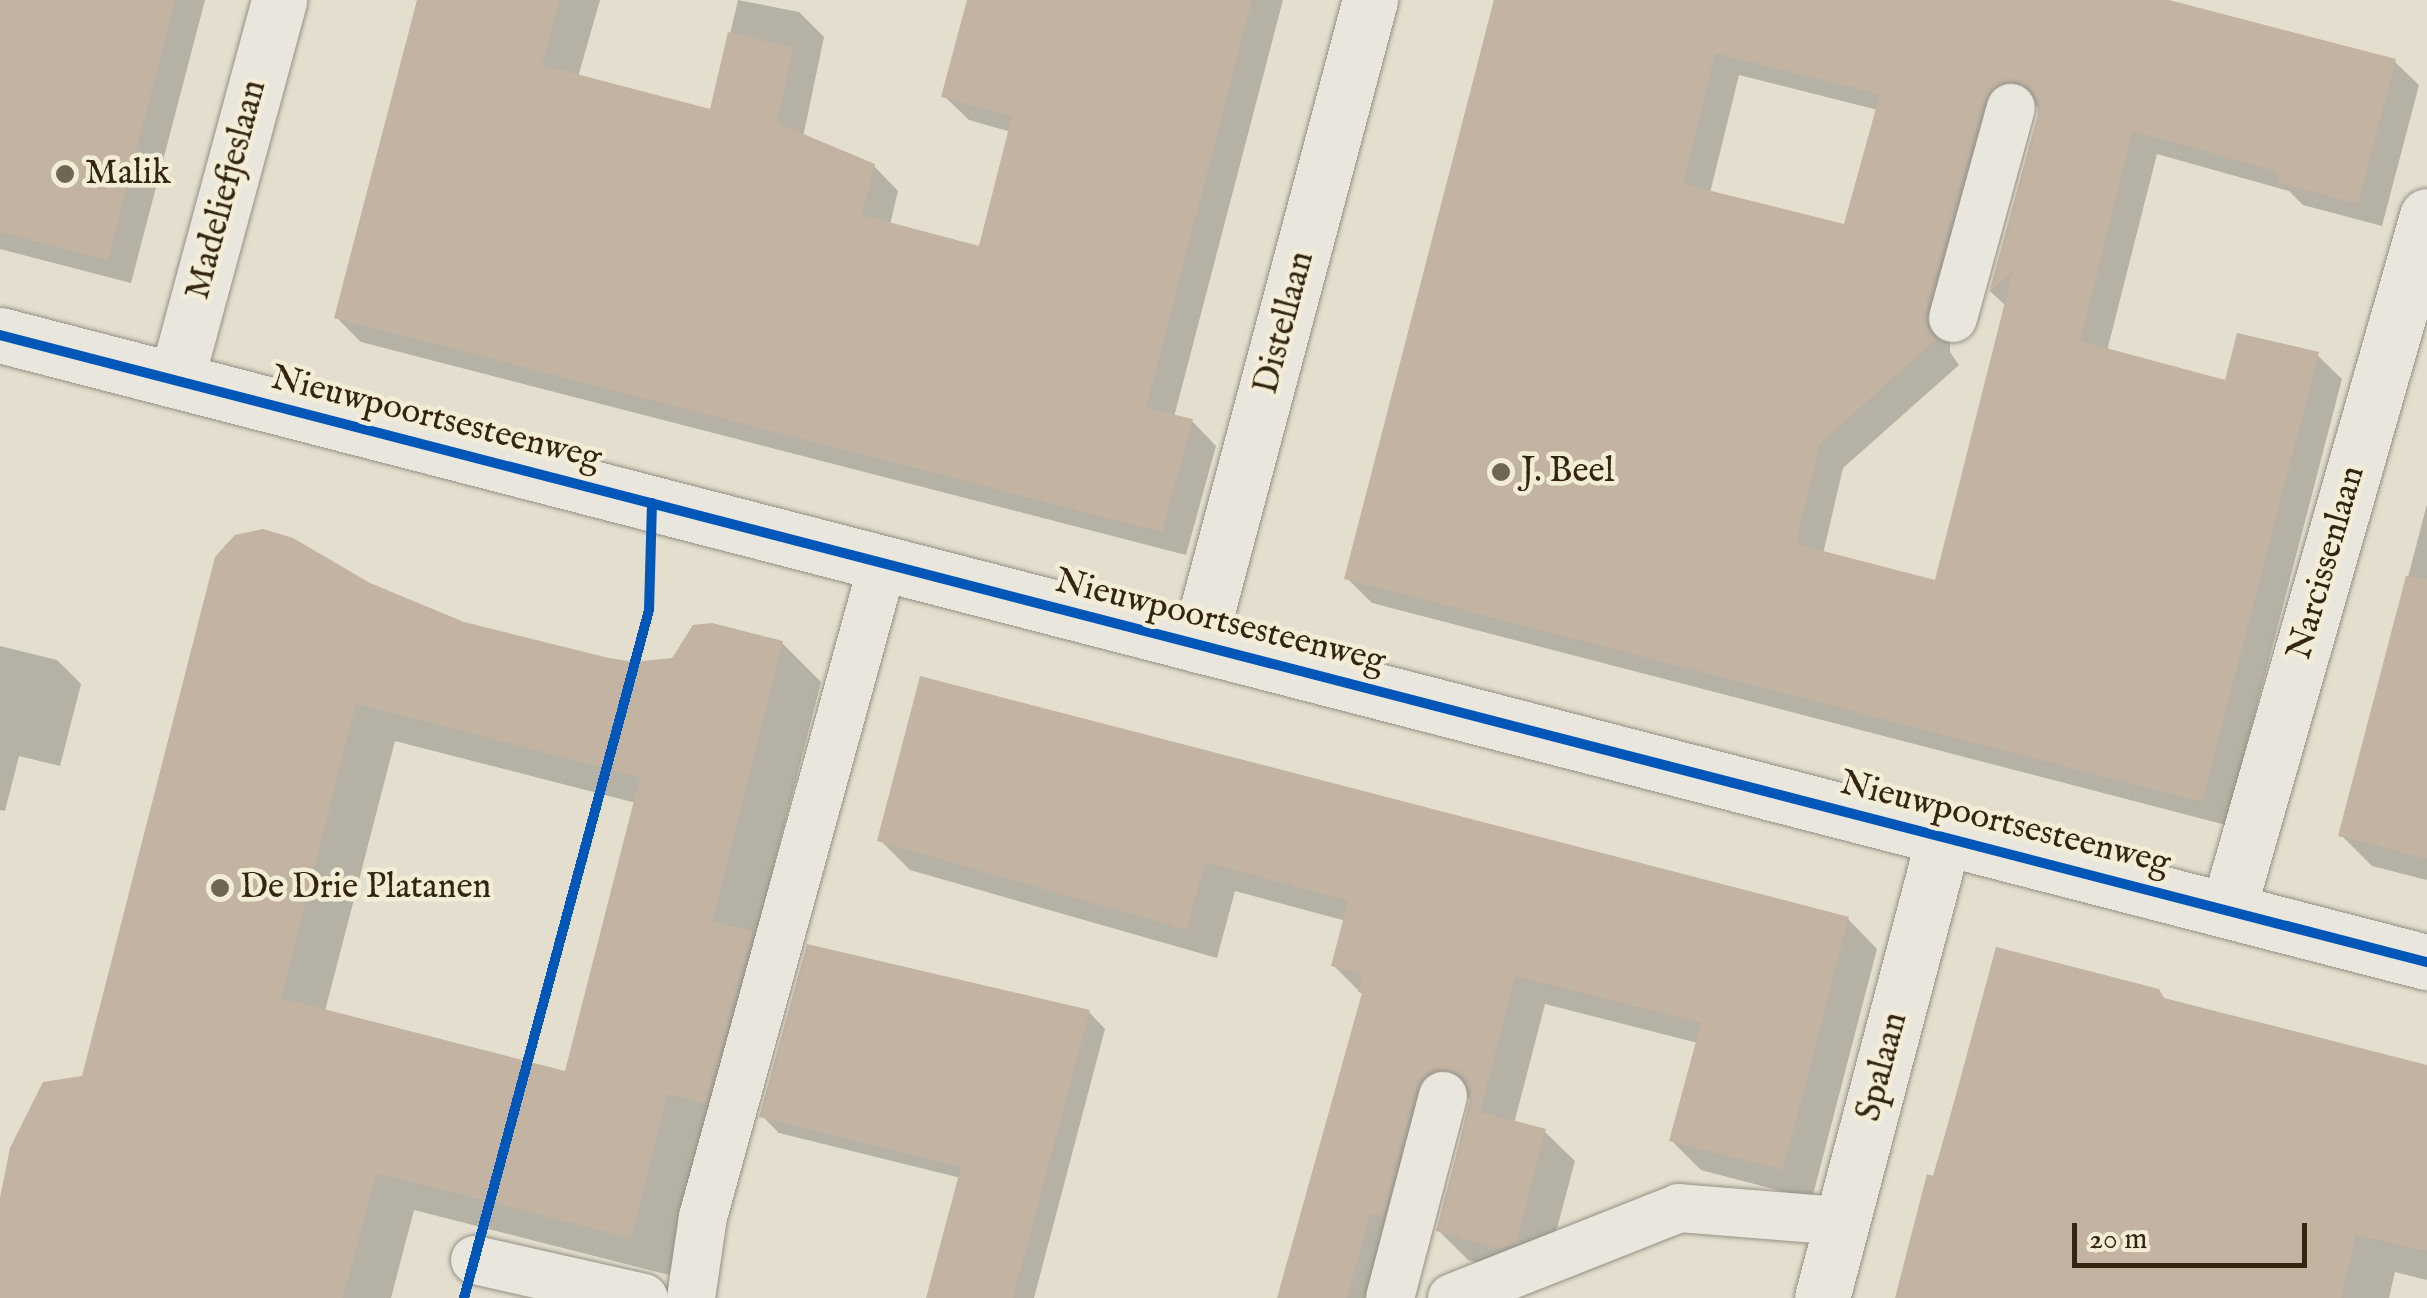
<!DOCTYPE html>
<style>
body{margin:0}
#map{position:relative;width:2427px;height:1298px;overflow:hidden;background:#e3decd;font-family:"IM FELL English",serif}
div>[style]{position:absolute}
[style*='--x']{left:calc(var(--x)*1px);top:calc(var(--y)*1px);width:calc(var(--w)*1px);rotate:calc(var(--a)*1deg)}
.shadow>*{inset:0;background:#0003}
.building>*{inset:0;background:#c2b3a3}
.roads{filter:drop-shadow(0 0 2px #959085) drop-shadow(0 0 2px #959085)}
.lane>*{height:48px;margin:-24px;padding:0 24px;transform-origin:24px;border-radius:24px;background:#e9e6de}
.street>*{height:55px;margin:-27.5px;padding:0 27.5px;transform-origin:27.5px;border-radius:27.5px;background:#e9e6de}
.secondary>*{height:55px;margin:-27.5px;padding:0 27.5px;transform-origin:27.5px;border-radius:27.5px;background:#e9e6de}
.cycleway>*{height:10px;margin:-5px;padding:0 5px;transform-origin:5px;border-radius:5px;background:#0057b8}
.dots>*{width:28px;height:28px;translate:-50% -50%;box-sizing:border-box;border:5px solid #f3edd8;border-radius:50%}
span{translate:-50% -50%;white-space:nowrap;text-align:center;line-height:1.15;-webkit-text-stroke:9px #f3edd8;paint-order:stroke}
.poi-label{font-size:35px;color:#342511}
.left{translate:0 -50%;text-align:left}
.street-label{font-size:35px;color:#342511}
.scale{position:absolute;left:2072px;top:1223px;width:235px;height:45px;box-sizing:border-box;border:5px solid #342511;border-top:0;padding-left:12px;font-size:30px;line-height:35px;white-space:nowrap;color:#342511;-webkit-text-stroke:8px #f3edd8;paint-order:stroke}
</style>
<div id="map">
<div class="shadow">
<i style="clip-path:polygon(0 0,205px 0,131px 283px,0 249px)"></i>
<i style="clip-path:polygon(420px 0,600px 0,578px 77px,712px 112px,738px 0,799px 12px,824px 37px,803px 137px,874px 166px,898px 191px,890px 225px,980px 250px,1011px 132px,969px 120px,944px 96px,1089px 0,1283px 0,1174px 417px,1192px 421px,1216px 446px,1186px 555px,361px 342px,337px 318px)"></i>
<i style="clip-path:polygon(evenodd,1494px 0,2157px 0,2394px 61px,2419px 85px,2382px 226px,2303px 205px,2289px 191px,2157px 154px,2107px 351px,2227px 383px,2317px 355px,2342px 379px,2226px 825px,1372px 603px,1347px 578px,1494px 0,1739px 75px,1878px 110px,1846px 227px,1710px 193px,1739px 75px,1494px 0,2038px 106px,2040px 114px,1991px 292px,2007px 307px,1937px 583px,1823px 554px,1843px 468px,1959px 365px,1950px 352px,1950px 336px,2017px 111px,2038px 106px)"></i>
<i style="clip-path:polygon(2427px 504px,2427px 880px,2372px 866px,2341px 835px)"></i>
<i style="clip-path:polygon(evenodd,246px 534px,463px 624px,634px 665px,782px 643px,821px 682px,669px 1275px,414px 1210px,391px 1298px,0 1298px,0 1200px,84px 1079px,217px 558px,226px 544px,246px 534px,395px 741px,636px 803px,567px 1074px,325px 1011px,395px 741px)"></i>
<i style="clip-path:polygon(0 646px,57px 660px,81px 684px,60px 766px,19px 756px,5px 811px,0 810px)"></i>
<i style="clip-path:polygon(921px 679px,1848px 919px,1877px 949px,1812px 1199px,1701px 1170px,1671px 1140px,1698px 1043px,1545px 1004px,1514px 1124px,1545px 1132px,1575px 1161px,1545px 1273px,1532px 1278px,1468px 1260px,1439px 1231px,1470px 1098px,1465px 1099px,1385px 1298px,1280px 1298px,1364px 996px,1334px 966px,1346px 921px,1235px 891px,1217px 958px,910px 870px,880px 840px)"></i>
<i style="clip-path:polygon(1998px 950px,2158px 991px,2167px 1001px,2427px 1068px,2427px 1280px,2395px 1272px,2389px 1298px,1898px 1298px)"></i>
<i style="clip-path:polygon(1089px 1012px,1105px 1029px,1034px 1298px,929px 1298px,961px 1178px,779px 1133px,762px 1116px)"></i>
</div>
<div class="building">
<i style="clip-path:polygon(0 0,175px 0,108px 260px,0 232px)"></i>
<i style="clip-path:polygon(417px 0,560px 0,542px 65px,710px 109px,728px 32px,793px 48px,777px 123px,875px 164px,862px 215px,979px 246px,1012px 116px,941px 97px,967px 0,1252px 0,1146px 408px,1193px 419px,1162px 532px,334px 318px)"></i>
<i style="clip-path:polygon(evenodd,1494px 0,2169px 0,2396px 59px,2358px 204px,2276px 182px,2279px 172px,2133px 131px,2080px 341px,2225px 380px,2237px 333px,2319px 352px,2202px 802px,1344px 579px,1494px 0,1715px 53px,1880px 94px,1844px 224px,1683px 184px,1715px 53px,1494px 0,2003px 82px,2017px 81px,2030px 88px,2037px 100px,2038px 114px,1989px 293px,2013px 270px,1935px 580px,1796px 544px,1820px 444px,1936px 339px,1927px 326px,1926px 311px,1984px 101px,2003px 82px)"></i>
<i style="clip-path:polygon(evenodd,263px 529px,293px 538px,370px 583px,464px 622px,609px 658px,634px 662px,672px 658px,693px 625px,712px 623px,783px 641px,712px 922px,753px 931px,706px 1104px,667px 1094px,631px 1238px,376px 1173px,343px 1298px,0 1298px,0 1198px,10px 1148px,43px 1082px,82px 1076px,215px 557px,235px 535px,263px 529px,356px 704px,640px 777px,565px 1071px,281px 998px,356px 704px)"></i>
<i style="clip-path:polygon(2406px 576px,2427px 579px,2427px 859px,2338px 836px)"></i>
<i style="clip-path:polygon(920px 676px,1849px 917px,1783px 1170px,1669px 1141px,1701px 1023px,1515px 976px,1480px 1112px,1546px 1129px,1516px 1243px,1500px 1249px,1436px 1231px,1470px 1102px,1469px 1088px,1462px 1076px,1437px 1069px,1424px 1076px,1416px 1089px,1383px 1217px,1370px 1213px,1347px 1298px,1277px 1298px,1362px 993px,1358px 992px,1362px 975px,1331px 966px,1348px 901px,1205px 862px,1187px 930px,877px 841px)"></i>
<i style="clip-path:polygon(807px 944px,1090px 1010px,1013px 1298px,926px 1298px,961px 1167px,759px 1117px)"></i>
<i style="clip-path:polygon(1996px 947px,2159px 989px,2164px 998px,2427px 1065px,2427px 1251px,2356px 1235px,2341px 1298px,1895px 1298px,1927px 1174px,1934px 1176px)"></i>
</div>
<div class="roads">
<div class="lane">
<i style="--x:1953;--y:318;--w:218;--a:-74.6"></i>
<i style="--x:475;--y:1260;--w:173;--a:12.7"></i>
<i style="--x:691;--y:1298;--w:82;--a:-81.6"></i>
<i style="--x:703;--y:1217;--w:678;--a:-74.61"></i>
<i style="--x:1390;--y:1298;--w:209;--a:-75.3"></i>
<i style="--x:1452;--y:1298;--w:244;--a:-21.6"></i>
<i style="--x:1679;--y:1208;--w:164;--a:4.6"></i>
</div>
<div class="street">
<i style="--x:176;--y:380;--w:394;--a:-74.8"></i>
<i style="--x:1198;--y:645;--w:668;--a:-75.07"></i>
<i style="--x:2228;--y:910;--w:722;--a:-74"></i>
<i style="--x:1822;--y:1298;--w:477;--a:-75.2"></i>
</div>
<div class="secondary">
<i style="--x:0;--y:335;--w:2507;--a:14.49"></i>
</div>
</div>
<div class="cycleway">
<i style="--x:0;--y:335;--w:2507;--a:14.49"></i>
<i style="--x:464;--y:1298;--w:712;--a:-74.95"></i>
<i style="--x:649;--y:610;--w:107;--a:-88.4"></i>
</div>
<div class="dots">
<i style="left:65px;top:174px;background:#716653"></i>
<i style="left:1501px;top:472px;background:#716653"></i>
<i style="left:220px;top:888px;background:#716653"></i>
</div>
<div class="poi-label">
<span class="left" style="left:85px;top:174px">Malik</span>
<span class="left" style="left:1521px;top:472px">J. Beel</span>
<span class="left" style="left:240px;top:888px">De Drie Platanen</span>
</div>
<div class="street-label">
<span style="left:227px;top:190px;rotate:-75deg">Madeliefjeslaan</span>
<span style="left:1285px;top:323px;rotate:-75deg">Distellaan</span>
<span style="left:436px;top:419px;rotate:14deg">Nieuwpoortsesteenweg</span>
<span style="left:2327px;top:563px;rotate:-74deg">Narcissenlaan</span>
<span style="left:1220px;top:622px;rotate:14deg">Nieuwpoortsesteenweg</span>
<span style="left:2005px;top:824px;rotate:14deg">Nieuwpoortsesteenweg</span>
<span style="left:1883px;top:1067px;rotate:-75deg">Spalaan</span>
</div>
<div class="scale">20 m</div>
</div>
